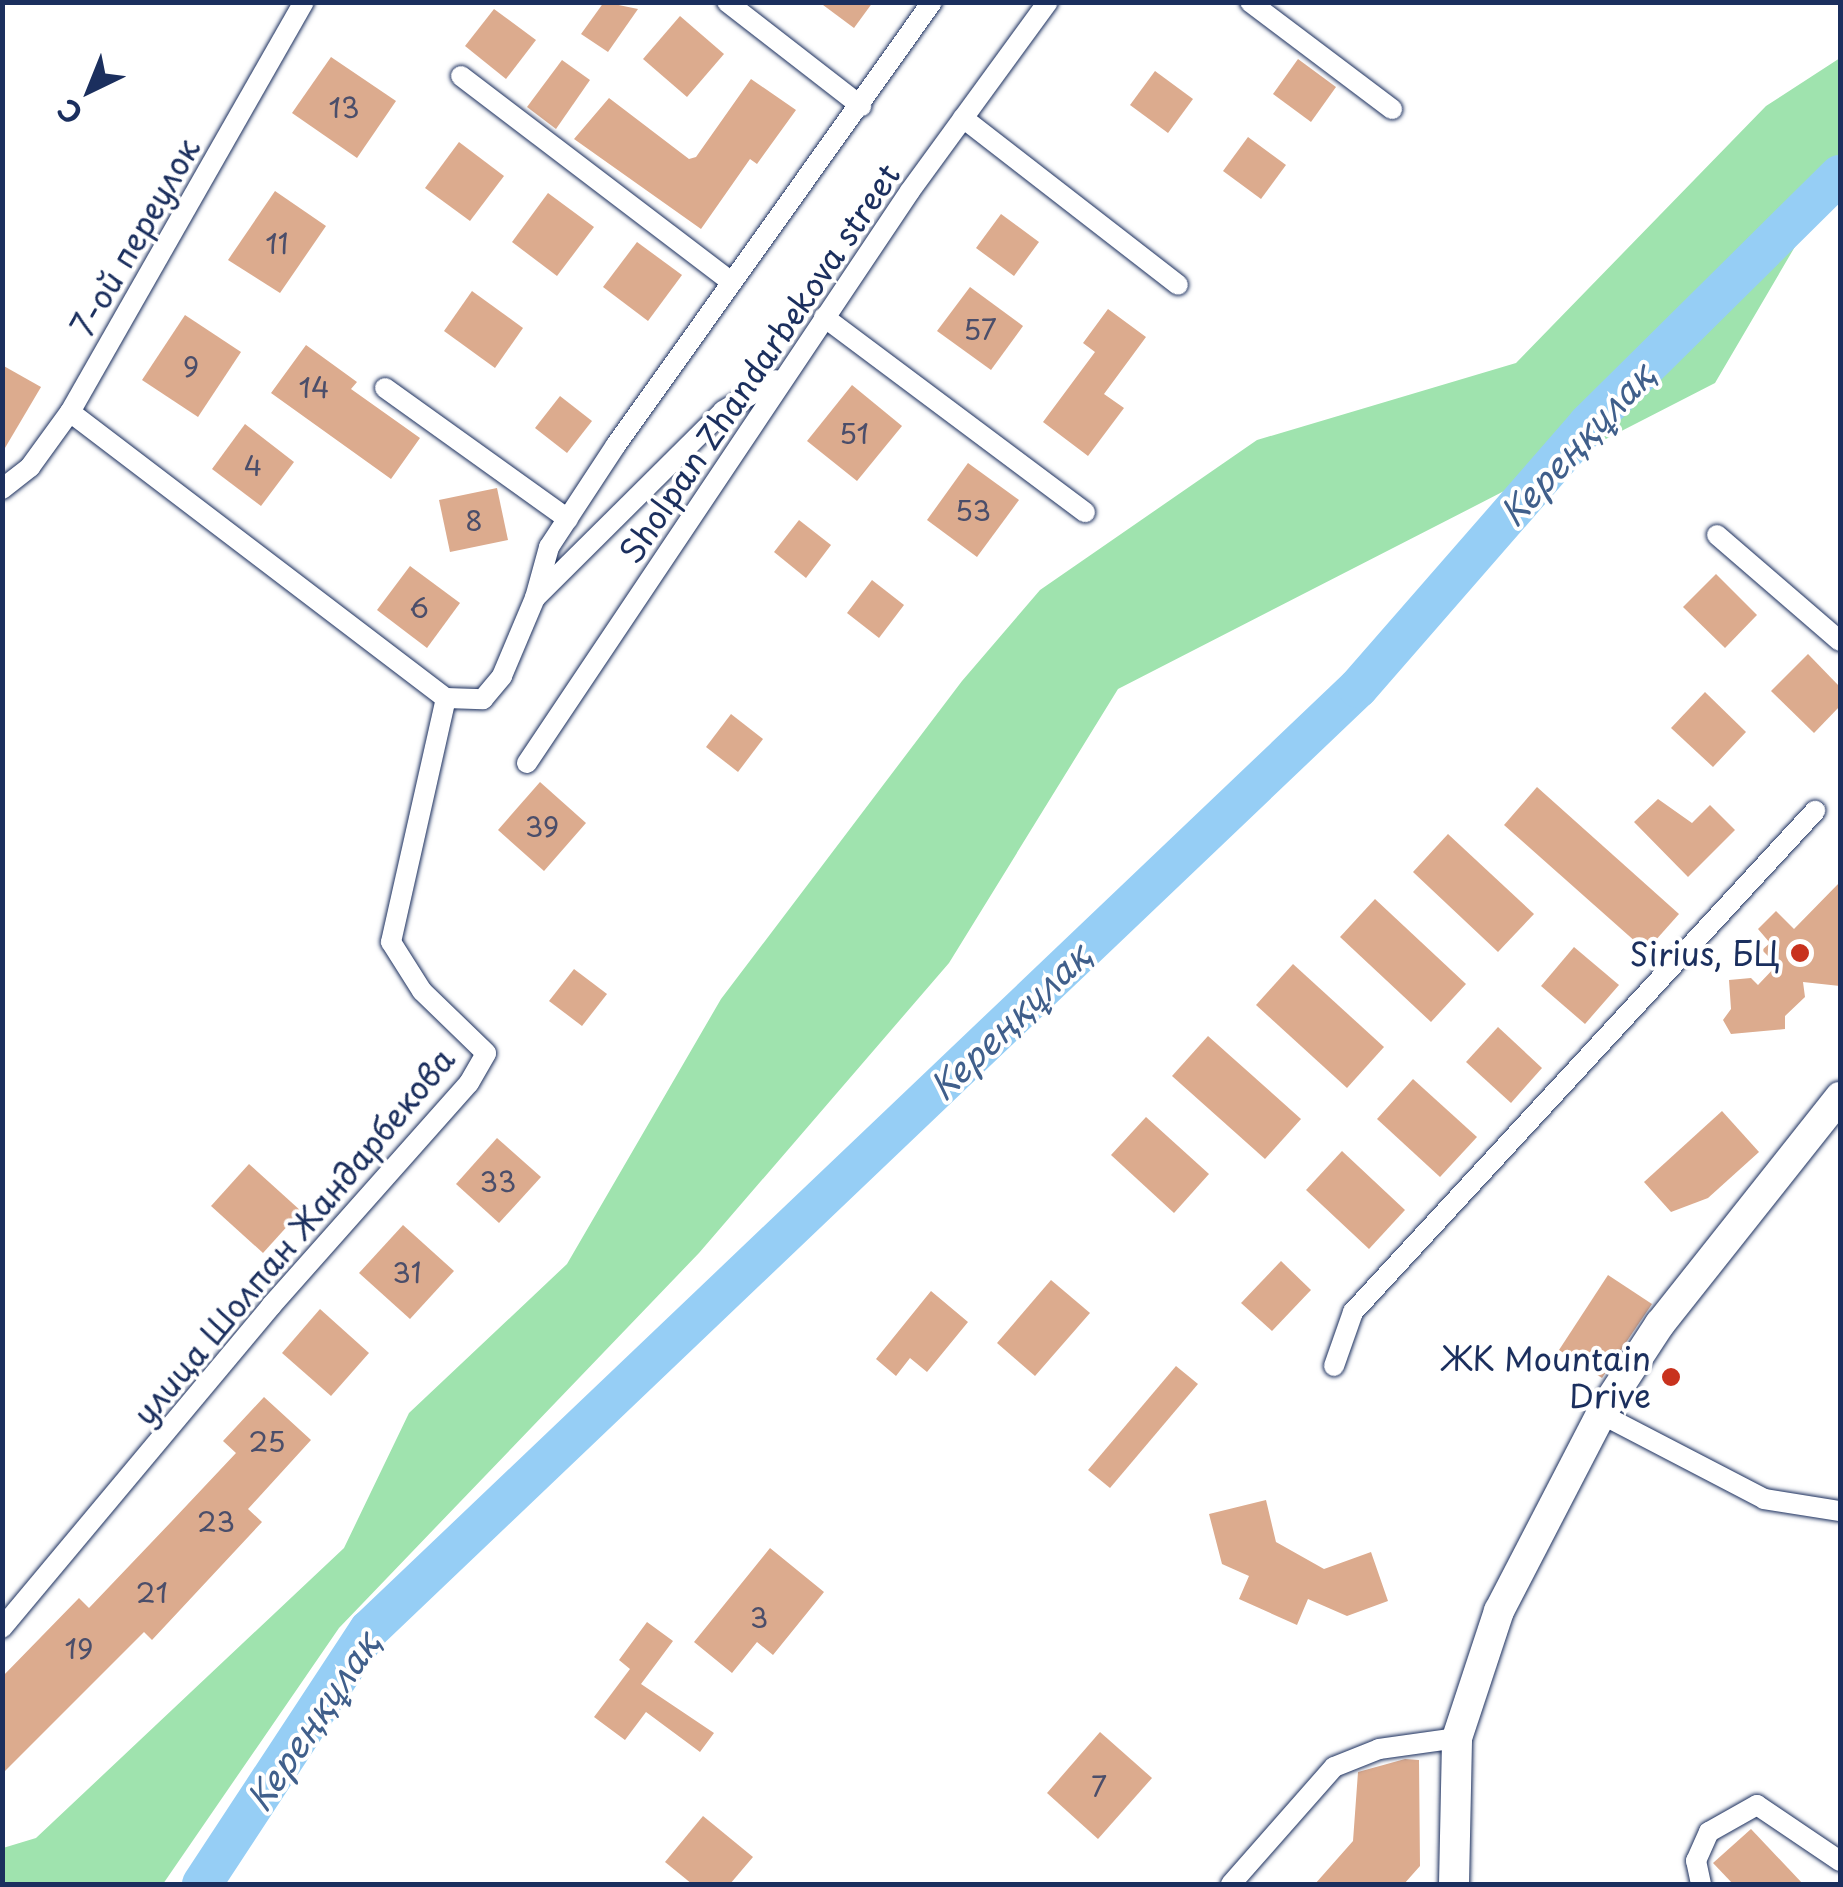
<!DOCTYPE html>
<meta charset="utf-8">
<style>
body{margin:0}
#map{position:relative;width:1843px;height:1887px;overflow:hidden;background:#fff;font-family:"Playpen Sans",sans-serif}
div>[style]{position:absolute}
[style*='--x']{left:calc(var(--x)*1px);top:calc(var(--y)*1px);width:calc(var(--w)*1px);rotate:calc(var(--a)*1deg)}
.green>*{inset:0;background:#9fe3ae}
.river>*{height:40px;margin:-20px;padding:0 20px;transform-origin:20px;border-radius:20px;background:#96cef5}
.building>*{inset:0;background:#dcab8e}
.roads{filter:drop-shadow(0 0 2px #1b2f5e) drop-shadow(0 0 2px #1b2f5e)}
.street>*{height:20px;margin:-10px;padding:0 10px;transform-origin:10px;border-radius:10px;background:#fff}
.secondary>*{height:30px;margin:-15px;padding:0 15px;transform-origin:15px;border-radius:15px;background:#fff}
.dots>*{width:28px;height:28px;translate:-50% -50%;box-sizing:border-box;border:5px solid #fff;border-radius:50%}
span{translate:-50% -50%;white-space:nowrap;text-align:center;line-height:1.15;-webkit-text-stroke:8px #fff;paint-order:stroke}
.number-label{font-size:28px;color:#4b4e6a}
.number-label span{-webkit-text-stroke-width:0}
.street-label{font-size:32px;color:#1b2f5e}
.poi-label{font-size:32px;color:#1b2f5e}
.right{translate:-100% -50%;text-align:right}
.water-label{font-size:35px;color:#405f8b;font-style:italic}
.frame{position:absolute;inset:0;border:5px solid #1b2f5e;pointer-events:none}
.north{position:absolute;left:40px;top:40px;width:100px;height:100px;-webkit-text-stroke:8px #fff;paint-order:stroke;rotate:223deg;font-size:28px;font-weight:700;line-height:40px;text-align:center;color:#1b2f5e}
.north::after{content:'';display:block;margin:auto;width:35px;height:45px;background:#1b2f5e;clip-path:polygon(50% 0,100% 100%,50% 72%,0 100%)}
</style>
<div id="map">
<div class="green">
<i style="clip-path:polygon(1840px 58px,1840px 191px,1820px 204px,1715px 383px,1118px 689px,949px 963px,699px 1253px,339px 1628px,163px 1884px,3px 1884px,3px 1848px,36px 1838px,344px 1548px,409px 1413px,567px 1264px,721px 999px,962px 681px,1040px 590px,1257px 440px,1516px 363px,1766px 106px)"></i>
</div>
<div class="river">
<i style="--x:202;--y:1884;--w:304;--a:-56.7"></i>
<i style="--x:369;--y:1630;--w:1366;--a:-43.61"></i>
<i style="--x:1358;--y:688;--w:350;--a:-48.9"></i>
<i style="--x:1588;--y:424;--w:354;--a:-44.7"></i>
</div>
<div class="building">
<i style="clip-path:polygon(604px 2px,638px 9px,608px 52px,581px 34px)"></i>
<i style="clip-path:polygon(819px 2px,873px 2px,854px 28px)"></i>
<i style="clip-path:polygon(494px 9px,536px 40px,506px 79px,465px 46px)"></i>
<i style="clip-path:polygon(680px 16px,724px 54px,687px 97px,643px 59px)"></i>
<i style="clip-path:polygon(331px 57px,396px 101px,357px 158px,292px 113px)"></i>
<i style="clip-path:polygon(1298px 59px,1336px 87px,1311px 122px,1273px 94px)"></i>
<i style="clip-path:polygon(562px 60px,590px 80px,556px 129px,527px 107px)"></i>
<i style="clip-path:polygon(1155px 71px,1193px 99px,1168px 133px,1130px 105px)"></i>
<i style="clip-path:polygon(751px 79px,796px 110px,757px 164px,750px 159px,701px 229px,574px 139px,609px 98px,689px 159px,696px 157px)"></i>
<i style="clip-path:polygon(1248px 137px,1286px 165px,1261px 199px,1223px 171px)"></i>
<i style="clip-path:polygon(459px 142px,504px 176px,470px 221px,425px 188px)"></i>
<i style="clip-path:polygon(275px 191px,326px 226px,280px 293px,228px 260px)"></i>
<i style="clip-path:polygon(548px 193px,594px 227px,557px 276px,512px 242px)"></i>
<i style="clip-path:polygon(1001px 214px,1039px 242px,1014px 276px,976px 248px)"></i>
<i style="clip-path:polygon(637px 242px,682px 275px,648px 321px,603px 287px)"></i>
<i style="clip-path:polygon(970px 287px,1023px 326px,991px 370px,937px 331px)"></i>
<i style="clip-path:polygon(472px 291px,523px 328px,495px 368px,444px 331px)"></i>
<i style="clip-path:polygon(1108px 309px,1146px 337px,1104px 394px,1124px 408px,1088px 456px,1043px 422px,1095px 352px,1083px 343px)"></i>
<i style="clip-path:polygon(185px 315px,241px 352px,198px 417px,142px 380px)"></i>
<i style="clip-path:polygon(306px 345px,357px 382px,351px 389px,420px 438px,391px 479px,271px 393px)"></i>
<i style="clip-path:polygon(2px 365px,41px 387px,2px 453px)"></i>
<i style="clip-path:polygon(852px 385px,902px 426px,857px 481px,807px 441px)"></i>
<i style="clip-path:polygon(560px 396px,592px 421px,567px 453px,535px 428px)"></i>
<i style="clip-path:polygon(245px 424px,294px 462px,261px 506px,212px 469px)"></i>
<i style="clip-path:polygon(968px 463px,1019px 500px,977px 557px,927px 520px)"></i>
<i style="clip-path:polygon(497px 488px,508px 540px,450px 552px,439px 500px)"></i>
<i style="clip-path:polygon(799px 520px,831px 545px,806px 578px,774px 552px)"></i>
<i style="clip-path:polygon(410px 566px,460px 603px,427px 648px,377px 610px)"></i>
<i style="clip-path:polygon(1716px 574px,1757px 615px,1725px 648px,1683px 607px)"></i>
<i style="clip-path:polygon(872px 580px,904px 605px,879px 638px,847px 613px)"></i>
<i style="clip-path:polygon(1808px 654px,1840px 687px,1840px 706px,1814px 733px,1771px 691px)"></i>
<i style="clip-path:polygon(1705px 692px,1746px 732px,1713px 767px,1671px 728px)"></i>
<i style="clip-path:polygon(731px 714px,763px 739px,738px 772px,706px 747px)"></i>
<i style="clip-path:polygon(540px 782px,586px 823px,544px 871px,498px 830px)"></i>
<i style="clip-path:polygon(1537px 787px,1679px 914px,1646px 951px,1504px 825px)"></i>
<i style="clip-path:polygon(1658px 799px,1692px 823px,1710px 805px,1735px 830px,1688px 877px,1634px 822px)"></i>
<i style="clip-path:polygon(1448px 834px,1534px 914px,1498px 952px,1413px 872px)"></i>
<i style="clip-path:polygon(1840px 882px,1840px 986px,1803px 982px,1805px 997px,1785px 1016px,1785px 1029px,1731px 1034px,1723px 1020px,1731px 1009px,1729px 980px,1751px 978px,1758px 985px,1777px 965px,1762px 950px,1770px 943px,1758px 929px,1776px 911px,1794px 929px)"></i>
<i style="clip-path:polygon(1375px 899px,1466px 984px,1431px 1022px,1340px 937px)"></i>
<i style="clip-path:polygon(1574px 947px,1619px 985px,1585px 1024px,1541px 986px)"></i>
<i style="clip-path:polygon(1293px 964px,1384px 1047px,1347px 1088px,1256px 1005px)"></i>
<i style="clip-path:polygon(574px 969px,607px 994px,582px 1026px,549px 1001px)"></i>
<i style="clip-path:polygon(1498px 1027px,1542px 1068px,1511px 1103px,1466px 1062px)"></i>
<i style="clip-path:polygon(1208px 1036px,1301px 1119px,1265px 1159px,1172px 1076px)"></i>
<i style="clip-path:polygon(1413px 1079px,1477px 1137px,1440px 1177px,1377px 1119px)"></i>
<i style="clip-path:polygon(1722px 1111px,1759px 1152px,1708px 1198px,1671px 1212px,1644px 1182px)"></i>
<i style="clip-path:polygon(1146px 1117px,1209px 1174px,1174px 1213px,1111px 1155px)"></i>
<i style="clip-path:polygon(497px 1138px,541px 1177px,499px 1223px,456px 1184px)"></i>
<i style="clip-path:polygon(1342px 1151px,1405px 1210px,1369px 1249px,1306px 1190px)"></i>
<i style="clip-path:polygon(249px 1164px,301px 1211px,263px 1253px,211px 1206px)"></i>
<i style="clip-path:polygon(403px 1225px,454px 1271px,410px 1319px,359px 1273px)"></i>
<i style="clip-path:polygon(1281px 1261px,1311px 1290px,1272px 1331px,1241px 1303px)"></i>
<i style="clip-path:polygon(1608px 1275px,1652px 1304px,1602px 1378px,1559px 1350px)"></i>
<i style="clip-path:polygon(1051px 1280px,1090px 1313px,1035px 1376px,997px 1343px)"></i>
<i style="clip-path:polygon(931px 1291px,968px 1322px,927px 1372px,910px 1358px,896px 1376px,876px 1359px)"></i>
<i style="clip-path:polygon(320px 1309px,369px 1353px,331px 1396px,282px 1353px)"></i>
<i style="clip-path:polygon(1176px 1366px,1198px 1384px,1110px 1488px,1088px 1470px)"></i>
<i style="clip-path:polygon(264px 1397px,311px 1440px,248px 1509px,262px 1522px,152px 1640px,144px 1632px,2px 1774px,2px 1677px,79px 1598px,89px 1608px,171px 1522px,236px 1453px,223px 1441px)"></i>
<i style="clip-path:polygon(1266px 1500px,1276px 1542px,1324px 1569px,1371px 1552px,1388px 1601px,1347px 1616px,1308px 1599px,1297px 1625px,1239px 1599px,1249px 1576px,1222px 1564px,1209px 1514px)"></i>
<i style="clip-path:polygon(770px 1548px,824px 1592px,773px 1655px,757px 1642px,732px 1673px,694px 1642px)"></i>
<i style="clip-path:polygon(647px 1622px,673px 1641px,641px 1684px,714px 1733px,700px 1752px,646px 1712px,625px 1740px,594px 1717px,630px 1669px,619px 1660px)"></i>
<i style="clip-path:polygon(1100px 1732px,1152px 1778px,1098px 1839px,1047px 1793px)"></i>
<i style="clip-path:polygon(1405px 1759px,1419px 1760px,1420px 1866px,1404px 1884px,1315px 1884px,1353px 1841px,1358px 1772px)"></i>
<i style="clip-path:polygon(703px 1816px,753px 1857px,730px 1884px,692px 1884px,665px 1862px)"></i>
<i style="clip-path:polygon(1751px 1829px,1803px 1884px,1733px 1884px,1713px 1863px)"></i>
</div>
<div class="roads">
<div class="street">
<i style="--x:727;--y:2;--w:170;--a:37.8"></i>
<i style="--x:1250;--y:2;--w:178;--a:37"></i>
<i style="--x:461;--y:76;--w:337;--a:37.3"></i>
<i style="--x:963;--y:118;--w:272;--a:37.8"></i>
<i style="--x:824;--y:317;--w:326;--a:36.8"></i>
<i style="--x:385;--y:388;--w:225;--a:35.6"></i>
<i style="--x:70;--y:412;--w:472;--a:37.3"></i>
<i style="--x:2;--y:489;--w:36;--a:-38"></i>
<i style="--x:30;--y:467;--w:68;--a:-54"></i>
<i style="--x:70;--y:412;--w:472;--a:-60.3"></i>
<i style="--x:1717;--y:535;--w:162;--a:40.8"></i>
<i style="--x:535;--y:598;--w:53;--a:-74.6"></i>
<i style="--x:549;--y:547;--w:122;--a:-56.7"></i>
<i style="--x:616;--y:445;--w:544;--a:-54.5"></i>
<i style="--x:446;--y:698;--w:37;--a:2"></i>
<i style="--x:483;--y:699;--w:30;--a:-50"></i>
<i style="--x:502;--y:676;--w:85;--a:-67.1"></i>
<i style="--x:535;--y:598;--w:265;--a:-44.8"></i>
<i style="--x:723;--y:411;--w:61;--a:-30.3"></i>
<i style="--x:527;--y:763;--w:688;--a:-56.19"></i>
<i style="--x:910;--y:191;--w:234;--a:-53.9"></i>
<i style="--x:1334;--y:1366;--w:57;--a:-70.6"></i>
<i style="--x:1353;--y:1312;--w:682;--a:-47.32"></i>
<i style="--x:1601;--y:1414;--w:184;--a:27.5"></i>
<i style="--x:1764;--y:1499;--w:77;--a:9"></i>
<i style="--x:2;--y:1628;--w:420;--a:-50.1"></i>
<i style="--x:271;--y:1306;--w:298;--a:-48.4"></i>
<i style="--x:469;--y:1083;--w:34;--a:-60"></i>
<i style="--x:486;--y:1053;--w:89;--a:-135.9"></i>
<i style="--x:422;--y:991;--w:58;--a:-122.3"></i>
<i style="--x:391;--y:942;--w:250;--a:-77.3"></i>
<i style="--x:1231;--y:1884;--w:156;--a:-48.6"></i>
<i style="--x:1334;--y:1767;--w:48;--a:-21.8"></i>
<i style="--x:1379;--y:1749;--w:79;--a:-8"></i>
<i style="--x:1701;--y:1884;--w:24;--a:-102"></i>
<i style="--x:1696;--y:1861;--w:32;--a:-66"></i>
<i style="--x:1709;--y:1832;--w:55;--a:-29.4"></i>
<i style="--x:1757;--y:1805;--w:100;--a:34"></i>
</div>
<div class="secondary">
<i style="--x:1454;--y:1884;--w:146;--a:-88.8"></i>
<i style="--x:1457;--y:1738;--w:134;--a:-71.7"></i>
<i style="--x:1499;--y:1611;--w:222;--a:-62.6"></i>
<i style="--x:1601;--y:1414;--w:108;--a:-56.8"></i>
<i style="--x:1660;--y:1324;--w:290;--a:-51.6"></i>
</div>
</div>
<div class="dots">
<i style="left:1800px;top:953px;background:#c8321e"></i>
<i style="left:1671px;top:1377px;background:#c8321e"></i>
</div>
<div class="number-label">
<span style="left:344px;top:107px">13</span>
<span style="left:277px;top:243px">11</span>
<span style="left:980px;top:329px">57</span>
<span style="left:191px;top:366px">9</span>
<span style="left:314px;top:387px">14</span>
<span style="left:854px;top:433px">51</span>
<span style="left:253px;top:465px">4</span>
<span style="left:973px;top:510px">53</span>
<span style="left:474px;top:520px">8</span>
<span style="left:419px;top:607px">6</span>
<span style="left:542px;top:826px">39</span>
<span style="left:498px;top:1181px">33</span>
<span style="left:407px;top:1272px">31</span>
<span style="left:267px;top:1441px">25</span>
<span style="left:216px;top:1521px">23</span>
<span style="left:152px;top:1592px">21</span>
<span style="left:759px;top:1617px">3</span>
<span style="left:79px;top:1648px">19</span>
<span style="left:1099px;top:1786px">7</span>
</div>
<div class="street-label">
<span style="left:135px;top:237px;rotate:-60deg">7-ой переулок</span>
<span style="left:759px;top:363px;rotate:-56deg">Sholpan Zhandarbekova street</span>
<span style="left:293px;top:1236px;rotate:-50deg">улица Шолпан Жандарбекова</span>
</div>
<div class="poi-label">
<span class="right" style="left:1780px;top:953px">Sirius, БЦ</span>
<span class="right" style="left:1651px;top:1377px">ЖК Mountain<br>Drive</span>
</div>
<div class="water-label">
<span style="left:1576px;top:444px;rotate:-47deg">Кереңқұлақ</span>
<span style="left:1009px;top:1021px;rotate:-44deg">Кереңқұлақ</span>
<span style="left:312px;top:1721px;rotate:-56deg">Кереңқұлақ</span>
</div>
<div class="frame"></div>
<div class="north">С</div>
</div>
